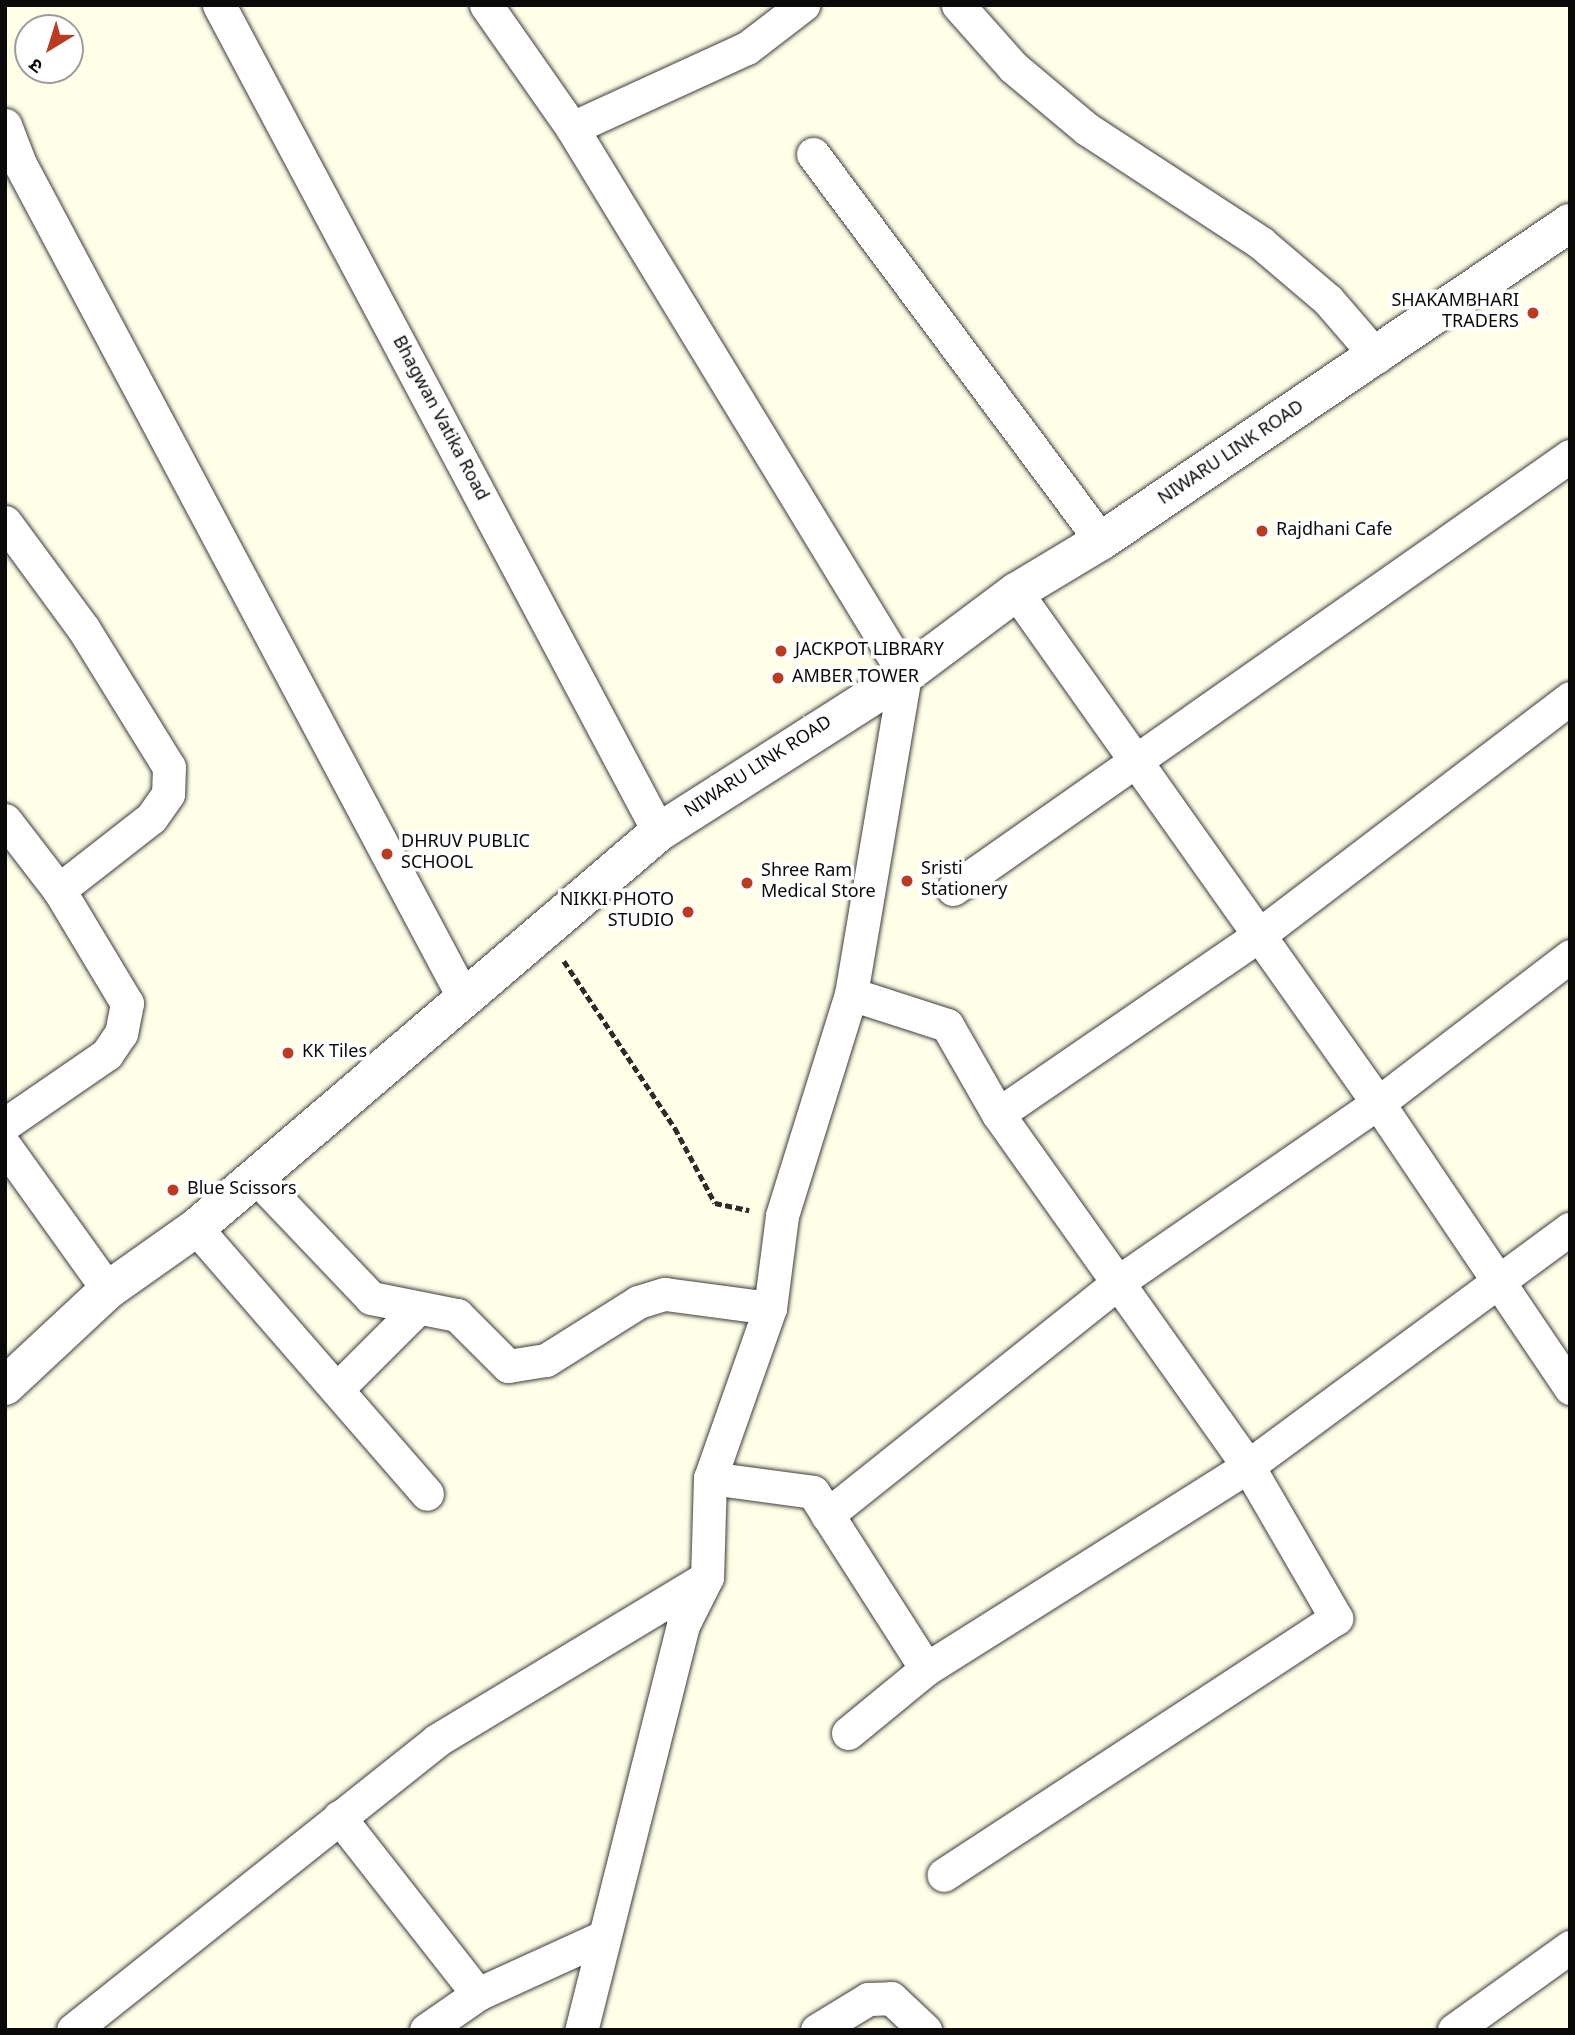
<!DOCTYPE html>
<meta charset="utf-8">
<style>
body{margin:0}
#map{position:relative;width:1575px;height:2035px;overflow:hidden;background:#ffffe7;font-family:Georgia,"Noto Sans Devanagari",serif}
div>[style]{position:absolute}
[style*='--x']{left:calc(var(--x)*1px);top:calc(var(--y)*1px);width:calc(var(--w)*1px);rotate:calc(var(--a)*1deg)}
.path>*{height:4.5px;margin-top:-2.25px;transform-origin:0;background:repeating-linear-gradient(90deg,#2c2c2c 0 7px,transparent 0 10.5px)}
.roads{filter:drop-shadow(0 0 2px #3d3d3d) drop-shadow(0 0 2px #3d3d3d)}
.minor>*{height:33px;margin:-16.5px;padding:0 16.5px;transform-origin:16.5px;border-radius:16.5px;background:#fff}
.tertiary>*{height:38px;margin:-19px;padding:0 19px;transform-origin:19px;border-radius:19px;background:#fff}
.dots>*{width:19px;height:19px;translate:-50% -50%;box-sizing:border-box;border:4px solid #fff;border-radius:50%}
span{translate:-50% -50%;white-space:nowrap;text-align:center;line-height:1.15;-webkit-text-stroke:7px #fff;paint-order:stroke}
.poi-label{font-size:18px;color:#0a0a0a}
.right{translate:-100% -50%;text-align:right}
.left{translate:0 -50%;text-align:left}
.street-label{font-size:18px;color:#0a0a0a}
.frame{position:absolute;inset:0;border:7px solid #0a0a0a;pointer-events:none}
.north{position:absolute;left:14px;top:14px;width:70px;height:70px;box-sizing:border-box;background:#fff;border:2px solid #9d9d9d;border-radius:50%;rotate:218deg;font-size:19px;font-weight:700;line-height:28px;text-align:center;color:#0a0a0a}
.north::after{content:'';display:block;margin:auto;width:24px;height:32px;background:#bb3b21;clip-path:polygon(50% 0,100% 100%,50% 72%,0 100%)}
</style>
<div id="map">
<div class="path">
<i style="--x:564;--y:961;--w:201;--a:56.4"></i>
<i style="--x:675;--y:1128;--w:85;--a:61.9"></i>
<i style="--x:715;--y:1203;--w:35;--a:12"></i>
</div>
<div class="roads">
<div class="minor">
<i style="--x:219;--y:5;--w:937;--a:61.99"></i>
<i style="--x:486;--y:5;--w:150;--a:55"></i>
<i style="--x:572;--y:128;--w:640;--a:58.67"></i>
<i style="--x:905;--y:675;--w:324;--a:99.6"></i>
<i style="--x:851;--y:994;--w:232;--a:107.3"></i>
<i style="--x:782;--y:1216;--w:93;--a:97.4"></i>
<i style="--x:770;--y:1308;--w:180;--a:109.4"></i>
<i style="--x:710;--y:1478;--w:99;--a:91.7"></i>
<i style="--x:707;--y:1577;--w:54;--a:116.6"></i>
<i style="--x:683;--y:1625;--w:418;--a:104.1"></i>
<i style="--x:958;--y:5;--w:83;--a:48.4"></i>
<i style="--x:1013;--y:67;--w:97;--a:40"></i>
<i style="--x:1087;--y:129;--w:208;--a:33.2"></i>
<i style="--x:1261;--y:243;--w:88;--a:40.4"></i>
<i style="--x:1328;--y:300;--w:75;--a:49.3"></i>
<i style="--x:5;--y:125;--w:40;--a:69"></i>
<i style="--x:19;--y:162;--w:949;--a:61.98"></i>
<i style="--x:572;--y:128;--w:192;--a:-24.6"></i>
<i style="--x:747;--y:48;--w:71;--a:-37.5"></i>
<i style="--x:813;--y:154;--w:482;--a:53.3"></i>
<i style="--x:5;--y:522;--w:132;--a:53.7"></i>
<i style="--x:83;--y:628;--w:163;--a:58.3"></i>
<i style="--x:169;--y:767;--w:27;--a:92"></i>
<i style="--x:168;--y:794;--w:29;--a:125"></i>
<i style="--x:151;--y:818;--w:117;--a:142"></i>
<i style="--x:1016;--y:592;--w:626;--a:54.69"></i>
<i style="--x:1378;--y:1103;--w:344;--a:56"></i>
<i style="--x:5;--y:820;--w:88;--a:52.4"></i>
<i style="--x:59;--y:890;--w:132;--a:59"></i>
<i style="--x:127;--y:1003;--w:31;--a:101"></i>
<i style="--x:121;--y:1033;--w:25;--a:124"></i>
<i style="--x:107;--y:1054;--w:124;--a:145.5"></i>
<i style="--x:953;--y:889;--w:754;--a:-35.06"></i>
<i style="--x:851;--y:994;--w:101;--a:17.9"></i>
<i style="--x:947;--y:1025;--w:103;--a:60.2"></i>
<i style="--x:998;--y:1114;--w:432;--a:54.6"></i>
<i style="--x:1248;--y:1466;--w:176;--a:59.9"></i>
<i style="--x:1336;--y:1618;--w:469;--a:146.8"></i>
<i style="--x:998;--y:1114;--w:316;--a:-34.4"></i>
<i style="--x:1259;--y:935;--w:391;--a:-37.3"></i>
<i style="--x:5;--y:1146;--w:177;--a:54.4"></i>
<i style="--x:255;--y:1176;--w:168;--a:46.4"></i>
<i style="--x:371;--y:1298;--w:88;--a:11.2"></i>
<i style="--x:457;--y:1315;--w:72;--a:45"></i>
<i style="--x:508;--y:1366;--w:38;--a:-9"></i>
<i style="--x:546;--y:1360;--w:109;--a:-32.2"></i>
<i style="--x:638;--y:1302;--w:28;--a:-17"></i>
<i style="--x:665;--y:1294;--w:106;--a:7.6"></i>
<i style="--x:196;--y:1228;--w:352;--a:49"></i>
<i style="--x:338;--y:1388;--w:112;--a:-45"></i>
<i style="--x:710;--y:1478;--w:104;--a:7.7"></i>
<i style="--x:813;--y:1492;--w:210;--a:57.4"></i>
<i style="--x:827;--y:1515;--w:376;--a:-38.6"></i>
<i style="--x:1121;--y:1280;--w:312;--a:-34.6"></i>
<i style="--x:1378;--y:1103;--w:242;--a:-37.4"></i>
<i style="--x:848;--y:1733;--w:101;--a:-39.4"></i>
<i style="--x:926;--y:1669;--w:381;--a:-32.2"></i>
<i style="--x:1248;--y:1466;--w:400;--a:-36.4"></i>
<i style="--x:339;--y:1817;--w:225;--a:51.9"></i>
<i style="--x:73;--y:2030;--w:465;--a:-38.5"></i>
<i style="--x:437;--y:1740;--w:315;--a:-31.1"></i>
<i style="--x:426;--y:2030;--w:63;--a:-34.7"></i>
<i style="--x:478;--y:1994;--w:137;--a:-24.5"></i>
<i style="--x:817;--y:2030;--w:60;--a:-31.3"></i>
<i style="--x:868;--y:1999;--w:23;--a:-2"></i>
<i style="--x:891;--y:1998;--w:47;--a:43.3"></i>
<i style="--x:1454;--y:2030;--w:143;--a:-35.6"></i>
</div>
<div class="tertiary">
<i style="--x:5;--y:1386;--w:141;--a:-43"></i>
<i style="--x:108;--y:1290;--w:108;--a:-35.2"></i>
<i style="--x:196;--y:1228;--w:609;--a:-40.54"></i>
<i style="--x:659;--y:832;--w:292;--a:-32.5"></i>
<i style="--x:905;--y:675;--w:139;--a:-36.8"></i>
<i style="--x:1016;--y:592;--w:99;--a:-31"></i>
<i style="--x:1101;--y:541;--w:567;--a:-34.14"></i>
</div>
</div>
<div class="dots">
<i style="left:1533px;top:313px;background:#bb3b21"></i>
<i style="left:1262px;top:531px;background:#bb3b21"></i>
<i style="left:781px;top:651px;background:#bb3b21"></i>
<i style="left:778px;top:678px;background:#bb3b21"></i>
<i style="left:387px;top:854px;background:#bb3b21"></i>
<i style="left:907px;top:881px;background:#bb3b21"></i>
<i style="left:747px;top:883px;background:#bb3b21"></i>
<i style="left:688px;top:912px;background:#bb3b21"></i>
<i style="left:288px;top:1053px;background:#bb3b21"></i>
<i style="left:173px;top:1190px;background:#bb3b21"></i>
</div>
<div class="poi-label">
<span class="right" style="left:1519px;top:313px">SHAKAMBHARI<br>TRADERS</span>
<span class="left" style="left:1276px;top:531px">Rajdhani Cafe</span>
<span class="left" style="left:795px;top:651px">JACKPOT LIBRARY</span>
<span class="left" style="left:792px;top:678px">AMBER TOWER</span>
<span class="left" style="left:401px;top:854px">DHRUV PUBLIC<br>SCHOOL</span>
<span class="left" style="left:921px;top:881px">Sristi<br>Stationery</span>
<span class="left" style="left:761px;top:883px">Shree Ram<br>Medical Store</span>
<span class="right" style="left:674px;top:912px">NIKKI PHOTO<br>STUDIO</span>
<span class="left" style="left:302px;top:1053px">KK Tiles</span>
<span class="left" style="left:187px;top:1190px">Blue Scissors</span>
</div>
<div class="street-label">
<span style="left:439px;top:419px;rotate:62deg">Bhagwan Vatika Road</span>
<span style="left:1232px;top:454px;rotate:-34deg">NIWARU LINK ROAD</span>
<span style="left:759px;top:768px;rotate:-33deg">NIWARU LINK ROAD</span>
</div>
<div class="frame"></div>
<div class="north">उ</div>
</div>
